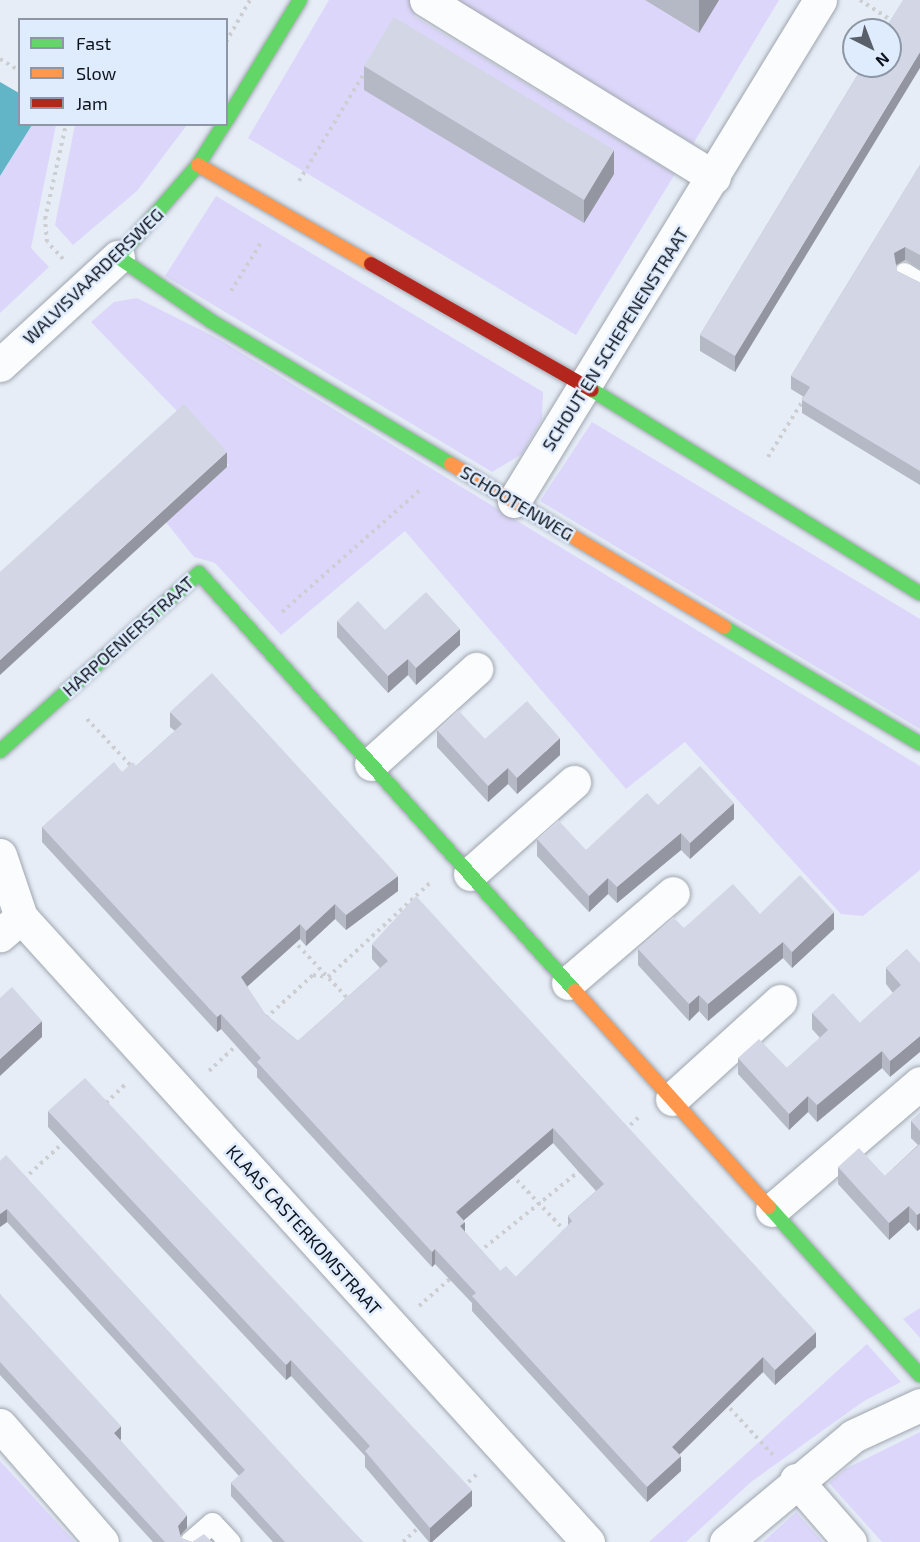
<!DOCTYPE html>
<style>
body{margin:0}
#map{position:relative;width:920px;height:1542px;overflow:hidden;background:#e6edf7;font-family:"Exo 2",sans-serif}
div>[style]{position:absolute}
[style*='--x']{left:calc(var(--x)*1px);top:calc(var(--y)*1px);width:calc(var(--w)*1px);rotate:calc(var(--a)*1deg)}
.green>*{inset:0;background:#dcd7fa}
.water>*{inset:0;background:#62b4c7}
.path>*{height:4px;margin-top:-2px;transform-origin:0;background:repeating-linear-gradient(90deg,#ccced2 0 3px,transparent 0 7.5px)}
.roads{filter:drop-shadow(0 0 2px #9fa5ad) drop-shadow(0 0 2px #9fa5ad)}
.lane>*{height:21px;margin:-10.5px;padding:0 10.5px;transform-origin:10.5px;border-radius:10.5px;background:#fbfcfe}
.street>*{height:33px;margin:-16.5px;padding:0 16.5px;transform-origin:16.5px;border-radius:16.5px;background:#fbfcfe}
.fast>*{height:14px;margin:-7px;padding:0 7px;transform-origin:7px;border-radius:7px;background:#63d668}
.slow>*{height:14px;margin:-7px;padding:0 7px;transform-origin:7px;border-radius:7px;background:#ff974d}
.jam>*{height:14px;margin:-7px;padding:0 7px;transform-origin:7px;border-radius:7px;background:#b3261e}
.wall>*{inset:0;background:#b5b8c5}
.shaded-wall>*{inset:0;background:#9396a0}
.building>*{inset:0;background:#d2d6e5}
span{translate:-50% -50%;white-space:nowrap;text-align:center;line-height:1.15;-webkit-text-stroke:5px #dfecfe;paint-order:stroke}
.street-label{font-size:18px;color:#0f141c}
.legend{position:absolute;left:18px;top:18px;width:210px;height:108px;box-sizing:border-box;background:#dfecfe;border:2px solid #8c96a4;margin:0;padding:8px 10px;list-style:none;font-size:18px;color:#0f141c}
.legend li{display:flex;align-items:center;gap:12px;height:30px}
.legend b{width:30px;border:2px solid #8c96a4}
.north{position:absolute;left:842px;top:18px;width:60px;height:60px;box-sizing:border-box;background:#dfecfe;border:2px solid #8c96a4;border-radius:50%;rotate:138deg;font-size:16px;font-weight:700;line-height:24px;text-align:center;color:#0f141c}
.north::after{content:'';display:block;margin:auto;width:21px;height:27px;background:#5a6069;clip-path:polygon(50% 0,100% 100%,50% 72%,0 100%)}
</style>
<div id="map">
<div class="green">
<i style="clip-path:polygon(329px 0,425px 0,414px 16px,675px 174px,576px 335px,248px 138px)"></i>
<i style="clip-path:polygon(457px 0,779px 0,693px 144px)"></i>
<i style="clip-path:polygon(32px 125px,56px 125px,31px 248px,49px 267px,0 313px,0 176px)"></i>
<i style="clip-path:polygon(75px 125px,187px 125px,137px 191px,73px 245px,55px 225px)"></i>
<i style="clip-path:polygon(216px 196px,543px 392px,542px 419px,522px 454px,492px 472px,165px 276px)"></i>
<i style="clip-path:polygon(137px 298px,217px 338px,920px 766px,920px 870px,863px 916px,841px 914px,685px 742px,626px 789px,405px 531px,281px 635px,215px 563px,194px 557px,165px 521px,229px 465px,91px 322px,114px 302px)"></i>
<i style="clip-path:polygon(592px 422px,920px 619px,920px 729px,540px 501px)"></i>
<i style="clip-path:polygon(920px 1308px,920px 1338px,903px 1319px)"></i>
<i style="clip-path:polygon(867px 1344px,901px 1382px,864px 1401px,751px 1482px,686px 1542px,649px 1542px)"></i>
<i style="clip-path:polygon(920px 1432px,920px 1542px,882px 1542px,829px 1483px,845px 1469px)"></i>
<i style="clip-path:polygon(0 1461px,75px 1542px,0 1542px)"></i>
<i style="clip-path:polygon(796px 1512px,823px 1542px,763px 1542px)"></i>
</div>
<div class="water">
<i style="clip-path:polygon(0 82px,19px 93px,20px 124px,32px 125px,0 176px)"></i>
</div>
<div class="path">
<i style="--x:860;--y:0;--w:40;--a:32.9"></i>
<i style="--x:226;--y:42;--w:48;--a:-60.3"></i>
<i style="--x:0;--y:59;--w:23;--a:31"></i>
<i style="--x:299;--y:181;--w:127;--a:-58.8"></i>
<i style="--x:63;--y:259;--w:23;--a:-133"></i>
<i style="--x:47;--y:242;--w:23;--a:-95"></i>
<i style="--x:45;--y:219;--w:97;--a:-77.5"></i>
<i style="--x:231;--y:291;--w:59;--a:-58.2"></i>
<i style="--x:768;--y:457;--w:70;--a:-58.3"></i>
<i style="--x:282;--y:612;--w:187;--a:-41.5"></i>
<i style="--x:87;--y:719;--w:67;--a:46.8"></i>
<i style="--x:293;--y:940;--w:83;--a:46.9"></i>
<i style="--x:266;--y:1018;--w:64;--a:-42.5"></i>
<i style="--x:313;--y:975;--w:15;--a:8"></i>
<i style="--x:328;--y:977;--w:139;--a:-42.7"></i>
<i style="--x:209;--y:1071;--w:41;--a:-43"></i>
<i style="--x:106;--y:1103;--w:28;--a:-44"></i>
<i style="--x:625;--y:1130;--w:19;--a:-43"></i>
<i style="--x:512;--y:1175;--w:80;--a:46.5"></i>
<i style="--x:24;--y:1179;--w:56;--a:-42.8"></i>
<i style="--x:479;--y:1252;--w:132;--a:-38.9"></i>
<i style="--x:419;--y:1306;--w:44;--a:-41.3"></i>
<i style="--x:725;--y:1403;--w:71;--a:47.3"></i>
<i style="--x:463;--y:1487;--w:21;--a:-43"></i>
<i style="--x:403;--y:1542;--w:23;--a:-43"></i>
</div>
<div class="roads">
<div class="lane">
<i style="--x:904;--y:273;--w:19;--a:32"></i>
<i style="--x:190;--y:1542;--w:29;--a:-41"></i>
<i style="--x:212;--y:1523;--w:26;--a:47"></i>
</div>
<div class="street">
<i style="--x:426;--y:0;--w:338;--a:31.6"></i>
<i style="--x:0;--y:365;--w:160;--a:-42.5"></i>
<i style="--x:514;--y:501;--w:587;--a:-58.58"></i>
<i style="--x:371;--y:764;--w:142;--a:-42.1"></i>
<i style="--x:0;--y:855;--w:65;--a:71.3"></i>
<i style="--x:21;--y:917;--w:28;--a:139"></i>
<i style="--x:470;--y:874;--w:139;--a:-41.5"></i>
<i style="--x:21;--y:917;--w:844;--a:47.79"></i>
<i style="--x:568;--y:983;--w:138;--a:-40.6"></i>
<i style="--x:672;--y:1099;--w:146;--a:-42.2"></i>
<i style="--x:772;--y:1210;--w:195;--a:-40.6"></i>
<i style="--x:0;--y:1425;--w:155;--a:48.9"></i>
<i style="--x:796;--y:1480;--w:82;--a:48.9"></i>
<i style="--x:726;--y:1542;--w:165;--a:-39.8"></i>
<i style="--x:853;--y:1436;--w:74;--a:-24.8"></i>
</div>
<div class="fast">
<i style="--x:226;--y:121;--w:142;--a:-58.6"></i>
<i style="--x:224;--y:124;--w:49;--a:122.4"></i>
<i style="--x:198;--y:165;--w:122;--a:131"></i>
<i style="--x:118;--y:257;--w:113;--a:34.5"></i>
<i style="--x:211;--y:321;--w:279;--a:30.8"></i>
<i style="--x:592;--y:390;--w:386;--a:31.8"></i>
<i style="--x:724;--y:627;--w:228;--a:30.8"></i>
<i style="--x:0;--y:751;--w:267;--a:-41.8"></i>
<i style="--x:199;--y:573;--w:562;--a:48.03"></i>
<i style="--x:769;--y:1207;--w:226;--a:48.1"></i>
</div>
<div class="slow">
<i style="--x:198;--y:165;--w:199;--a:29.8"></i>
<i style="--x:451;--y:464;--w:318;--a:30.8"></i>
<i style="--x:575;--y:991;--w:290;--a:48.1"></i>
</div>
<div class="jam">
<i style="--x:371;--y:264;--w:254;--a:29.7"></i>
</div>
</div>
<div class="wall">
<i style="clip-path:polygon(645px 0,719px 0,699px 33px)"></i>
<i style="clip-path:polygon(364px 66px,614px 174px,584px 223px,364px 90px)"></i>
<i style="clip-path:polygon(863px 66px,735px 372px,700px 351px,700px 335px)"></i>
<i style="clip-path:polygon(920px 165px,920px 269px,905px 260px,896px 265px,897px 271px,919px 282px,920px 282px,920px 485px,802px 413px,802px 400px,804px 397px,791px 389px,791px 376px)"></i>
<i style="clip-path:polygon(337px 621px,385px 630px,460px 645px,416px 685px,408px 675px,388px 693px,337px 637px)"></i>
<i style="clip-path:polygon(evenodd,170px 712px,398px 891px,346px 930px,335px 919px,306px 946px,300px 939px,247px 987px,265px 1014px,298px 1041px,380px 968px,372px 959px,372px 944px,816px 1347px,775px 1385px,763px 1372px,679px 1454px,681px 1471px,647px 1502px,472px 1311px,472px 1303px,435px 1264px,432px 1267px,257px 1077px,257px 1069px,221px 1029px,217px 1032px,42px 842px,42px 827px,122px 772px,136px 766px,175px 731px,170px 727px,170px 712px,553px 1143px,596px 1191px,568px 1216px,568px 1226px,516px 1277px,500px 1271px,465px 1232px,464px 1220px,553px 1143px)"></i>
<i style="clip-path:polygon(437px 730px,485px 739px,560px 755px,517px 794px,508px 784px,488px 802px,437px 747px)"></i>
<i style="clip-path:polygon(658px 805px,734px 819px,690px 859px,681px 850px,617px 903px,608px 894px,589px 912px,537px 856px,537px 839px,586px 850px)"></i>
<i style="clip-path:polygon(760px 914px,834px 929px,792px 968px,783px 958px,708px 1021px,699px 1011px,689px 1021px,638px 965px,638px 949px,684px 928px)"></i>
<i style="clip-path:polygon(907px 949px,890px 1077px,882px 1068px,817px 1122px,808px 1112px,789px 1130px,738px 1074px,738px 1058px,787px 1068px,820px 1038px,812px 1029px,812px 1013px,860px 1023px,893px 993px,886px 984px,886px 968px)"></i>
<i style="clip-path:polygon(48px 1111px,472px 1506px,432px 1542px,429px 1542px,365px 1467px,365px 1456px,291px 1376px,286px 1380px,48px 1127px)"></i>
<i style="clip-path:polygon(920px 1113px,920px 1229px,917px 1231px,909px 1222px,889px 1240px,838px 1184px,838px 1167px,885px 1176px,918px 1145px,911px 1138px,911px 1121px)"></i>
<i style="clip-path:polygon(0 1161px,363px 1542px,273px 1542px,231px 1496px,231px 1483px,239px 1476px,7px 1222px,0 1227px)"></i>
<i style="clip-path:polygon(0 1294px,121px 1439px,120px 1440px,187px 1528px,180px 1536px,181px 1538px,192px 1542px,212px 1542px,153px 1542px,0 1375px)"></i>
</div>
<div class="shaded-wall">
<i style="clip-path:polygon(699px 0,719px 0,699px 33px)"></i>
<i style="clip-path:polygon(920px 52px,920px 68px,735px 372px,735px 356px)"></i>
<i style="clip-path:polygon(614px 150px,614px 174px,584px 223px,584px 200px)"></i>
<i style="clip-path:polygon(905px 247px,905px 260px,894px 266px,894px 253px)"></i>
<i style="clip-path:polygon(227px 452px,227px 467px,0 675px,0 660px)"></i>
<i style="clip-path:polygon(460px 629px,460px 645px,416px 685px,416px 668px)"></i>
<i style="clip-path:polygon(408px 659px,408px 675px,388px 693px,388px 676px)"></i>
<i style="clip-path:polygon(560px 738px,560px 755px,517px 794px,517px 778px)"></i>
<i style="clip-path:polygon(508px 768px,508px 784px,488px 802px,488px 786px)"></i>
<i style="clip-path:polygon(734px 803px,734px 819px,690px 859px,690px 843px)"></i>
<i style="clip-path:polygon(681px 833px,681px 850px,617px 903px,617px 887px)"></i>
<i style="clip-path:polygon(398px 876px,398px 891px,346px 930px,346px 915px)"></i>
<i style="clip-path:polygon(608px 878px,608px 894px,589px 912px,589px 896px)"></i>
<i style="clip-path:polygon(335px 904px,335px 919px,306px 946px,306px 931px)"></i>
<i style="clip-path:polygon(834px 912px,834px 929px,792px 968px,792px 952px)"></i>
<i style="clip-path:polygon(300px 924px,300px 939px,241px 992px,241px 977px)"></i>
<i style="clip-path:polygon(783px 942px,783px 958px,708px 1021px,708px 1004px)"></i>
<i style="clip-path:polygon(699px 995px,699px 1011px,689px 1021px,689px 1004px)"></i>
<i style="clip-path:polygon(221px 1014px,221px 1029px,217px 1032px,217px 1017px)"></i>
<i style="clip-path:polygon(42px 1021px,42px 1037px,0 1076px,0 1059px)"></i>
<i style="clip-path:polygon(920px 1036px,920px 1052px,890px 1077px,890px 1061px)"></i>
<i style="clip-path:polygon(882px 1051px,882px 1068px,817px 1122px,817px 1105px)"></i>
<i style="clip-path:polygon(808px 1096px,808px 1112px,789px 1130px,789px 1114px)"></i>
<i style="clip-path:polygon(553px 1128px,553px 1143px,456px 1227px,456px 1212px)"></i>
<i style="clip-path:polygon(909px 1206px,909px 1222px,889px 1240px,889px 1223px)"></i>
<i style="clip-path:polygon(7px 1209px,7px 1222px,0 1227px,0 1214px)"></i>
<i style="clip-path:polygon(920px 1213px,920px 1229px,917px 1231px,917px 1215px)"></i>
<i style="clip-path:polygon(465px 1222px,465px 1237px,460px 1226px)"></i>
<i style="clip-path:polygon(435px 1249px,435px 1264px,432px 1267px,432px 1252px)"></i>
<i style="clip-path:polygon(816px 1332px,816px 1347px,775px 1385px,775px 1370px)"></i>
<i style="clip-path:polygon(763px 1357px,763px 1372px,672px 1462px,672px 1447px)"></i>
<i style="clip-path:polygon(291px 1360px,291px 1376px,286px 1380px,286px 1365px)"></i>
<i style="clip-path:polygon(121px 1426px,121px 1439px,114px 1446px,114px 1433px)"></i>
<i style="clip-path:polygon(681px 1456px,681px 1471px,647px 1502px,647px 1487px)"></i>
<i style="clip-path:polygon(472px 1490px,472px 1506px,432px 1542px,430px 1542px,430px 1528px)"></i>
<i style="clip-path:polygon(187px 1515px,187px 1528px,178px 1538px,178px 1526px)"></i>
</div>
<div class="building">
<i style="clip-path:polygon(903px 0,920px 0,920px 52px,735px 356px,700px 335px,863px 66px,890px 66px,890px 30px,884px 30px)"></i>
<i style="clip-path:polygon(394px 17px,614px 150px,584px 200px,364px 66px)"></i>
<i style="clip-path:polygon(920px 165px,920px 255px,905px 247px,894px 253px,897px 271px,919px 282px,920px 282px,920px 471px,802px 400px,810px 387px,791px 376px)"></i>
<i style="clip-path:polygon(184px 404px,227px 452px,0 660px,0 572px)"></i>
<i style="clip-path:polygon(426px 592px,460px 629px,416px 668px,408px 659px,388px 676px,337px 621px,358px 601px,385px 630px)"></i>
<i style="clip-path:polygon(evenodd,212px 673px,398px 876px,346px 915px,335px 904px,306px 931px,300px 924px,241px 977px,265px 1014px,298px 1041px,388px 961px,372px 944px,416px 896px,816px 1332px,775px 1370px,763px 1357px,672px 1447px,681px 1456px,647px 1487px,472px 1296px,476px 1293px,435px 1249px,432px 1252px,257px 1062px,261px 1058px,221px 1014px,217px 1017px,42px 827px,114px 762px,122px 772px,133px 762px,136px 766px,182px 724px,170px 712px,212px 673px,553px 1128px,604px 1184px,568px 1216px,572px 1221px,516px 1277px,506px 1266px,500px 1271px,460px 1226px,465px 1222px,456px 1212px,553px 1128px)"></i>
<i style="clip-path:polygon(527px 701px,560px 738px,517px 778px,508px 768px,488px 786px,437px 730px,458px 710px,485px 739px)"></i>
<i style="clip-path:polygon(700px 766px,734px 803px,690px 843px,681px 833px,617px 887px,608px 878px,589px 896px,537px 839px,558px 820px,586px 850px,647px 793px,658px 805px)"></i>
<i style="clip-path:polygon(800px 875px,834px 912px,792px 952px,783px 942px,708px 1004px,699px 995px,689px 1004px,638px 949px,673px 917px,684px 928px,733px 884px,760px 914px)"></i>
<i style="clip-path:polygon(907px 949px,920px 963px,920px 1036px,890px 1061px,882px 1051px,817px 1105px,808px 1096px,789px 1114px,738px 1058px,759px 1039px,787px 1068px,828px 1030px,812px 1013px,833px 993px,860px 1023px,901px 985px,886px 968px)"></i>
<i style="clip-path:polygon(12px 987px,42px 1021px,0 1059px,0 998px)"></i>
<i style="clip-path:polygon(85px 1078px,472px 1490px,430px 1528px,365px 1451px,370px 1446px,291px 1360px,286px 1365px,48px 1111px)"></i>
<i style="clip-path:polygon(920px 1113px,920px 1131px,911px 1121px)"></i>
<i style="clip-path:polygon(920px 1144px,920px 1213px,917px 1215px,909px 1206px,889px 1223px,838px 1167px,859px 1148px,885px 1176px)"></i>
<i style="clip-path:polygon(6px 1155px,363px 1542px,285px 1542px,231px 1483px,245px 1470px,7px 1209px,0 1214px,0 1161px)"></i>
<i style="clip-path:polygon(0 1294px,121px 1426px,114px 1433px,187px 1515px,178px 1526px,181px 1538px,192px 1542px,204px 1534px,212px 1542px,165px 1542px,0 1362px)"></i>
</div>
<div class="street-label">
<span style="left:93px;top:276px;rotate:-44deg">WALVISVAARDERSWEG</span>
<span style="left:615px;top:339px;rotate:-58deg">SCHOUT EN SCHEPENENSTRAAT</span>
<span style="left:517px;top:503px;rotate:31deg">SCHOOTENWEG</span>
<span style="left:128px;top:636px;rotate:-42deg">HARPOENIERSTRAAT</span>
<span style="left:304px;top:1230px;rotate:48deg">KLAAS CASTERKOMSTRAAT</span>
</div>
<ul class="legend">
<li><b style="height:8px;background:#63d668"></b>Fast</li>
<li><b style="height:8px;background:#ff974d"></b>Slow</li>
<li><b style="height:8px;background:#b3261e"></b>Jam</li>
</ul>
<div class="north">N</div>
</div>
